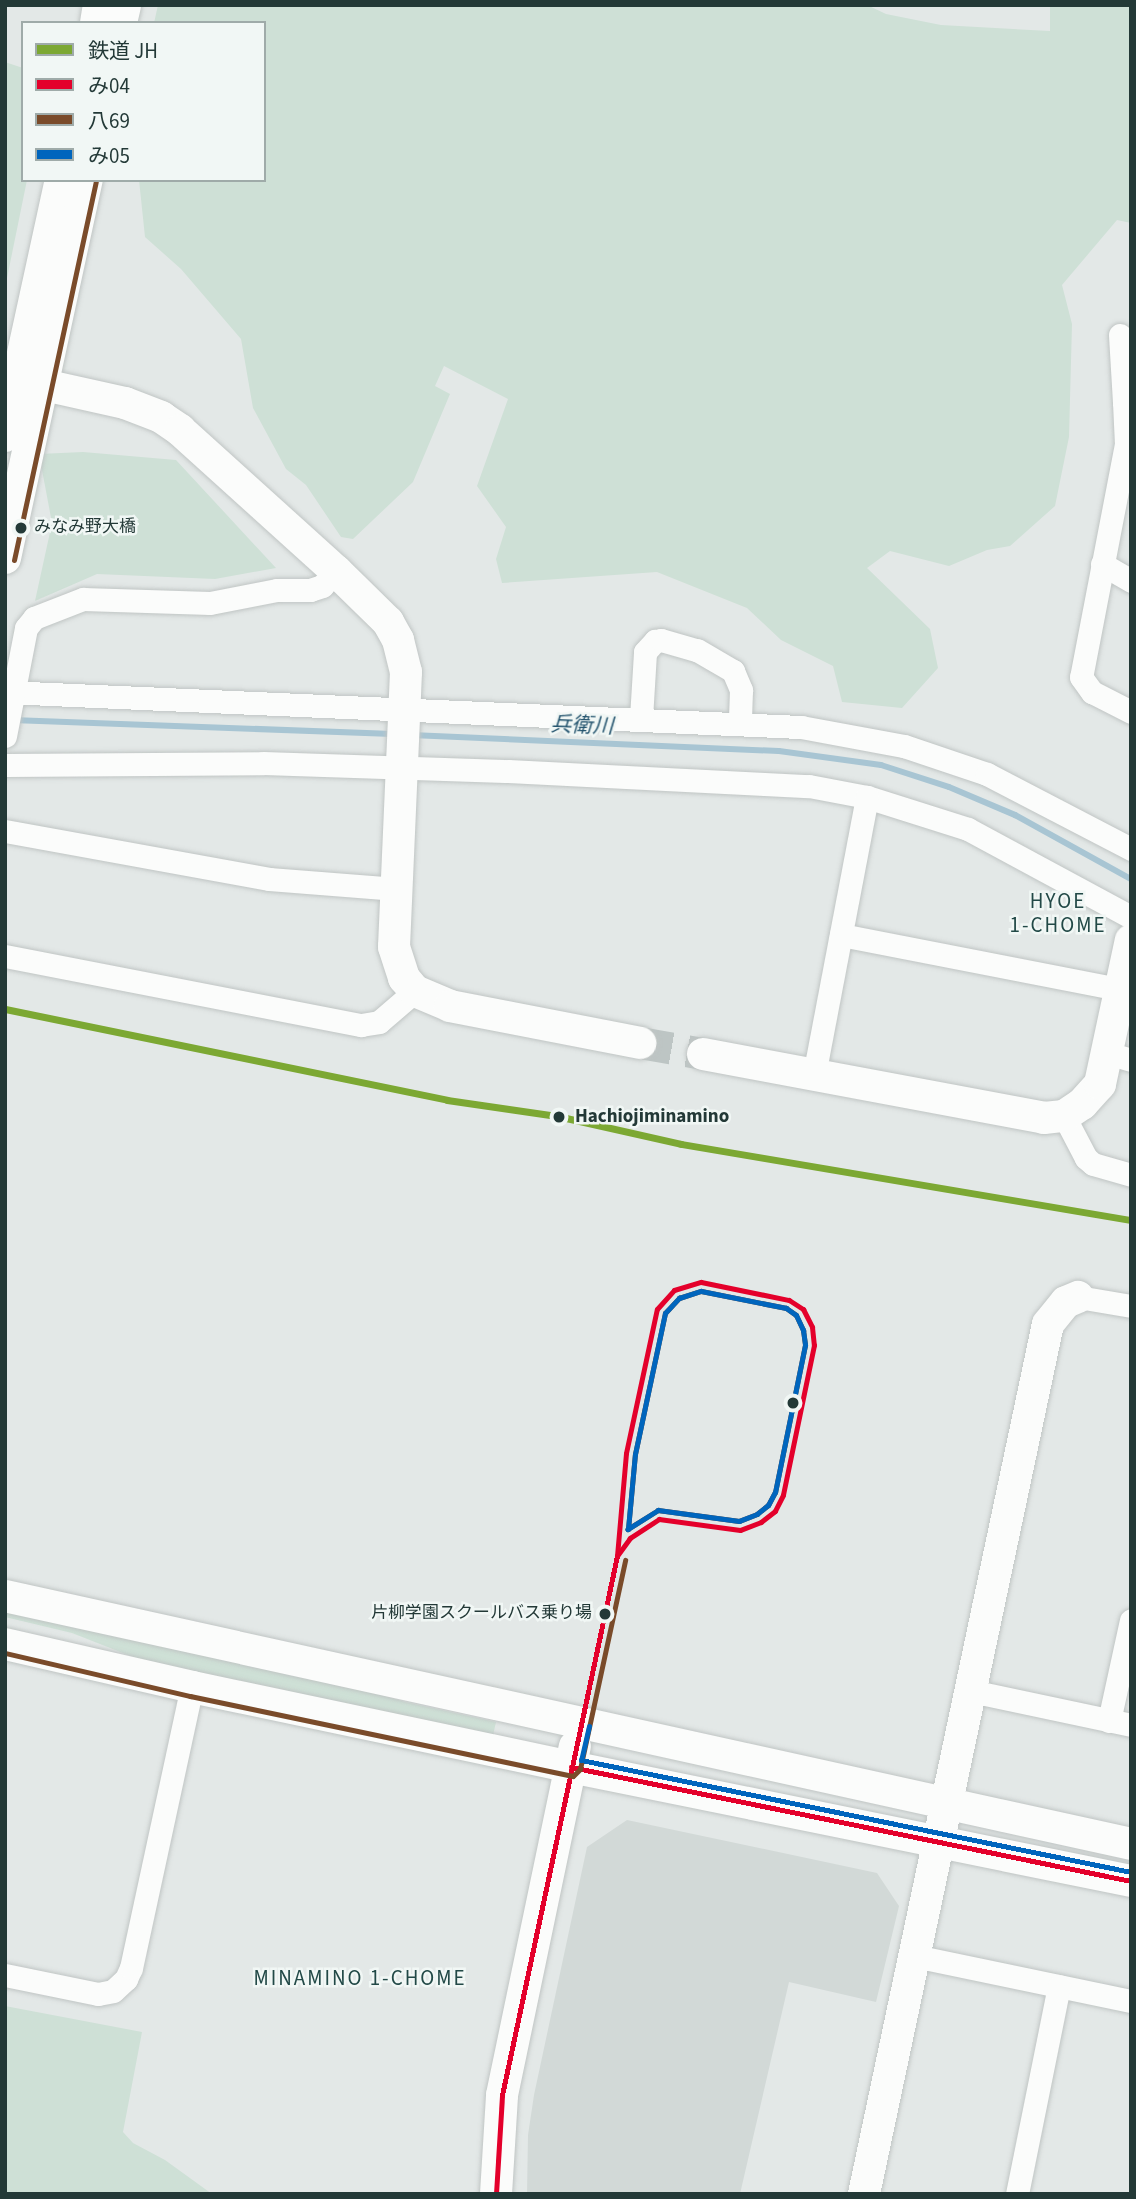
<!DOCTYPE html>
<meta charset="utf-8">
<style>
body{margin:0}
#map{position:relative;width:1136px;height:2199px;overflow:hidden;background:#e3e8e7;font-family:"Source Sans 3","Noto Sans JP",sans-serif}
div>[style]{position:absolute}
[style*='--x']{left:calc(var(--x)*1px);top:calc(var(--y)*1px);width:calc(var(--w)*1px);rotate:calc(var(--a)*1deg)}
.built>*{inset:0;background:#d2d9d7}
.green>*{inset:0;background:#cee0d6}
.stream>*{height:6px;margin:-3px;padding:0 3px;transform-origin:3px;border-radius:3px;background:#a8c5d3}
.secondary-tunnel>*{height:32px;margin-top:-16px;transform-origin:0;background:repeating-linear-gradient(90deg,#bdc5c4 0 32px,transparent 0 48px)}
.roads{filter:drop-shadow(0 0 2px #c0c5c4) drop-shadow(0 0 2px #c0c5c4)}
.street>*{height:23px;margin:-11.5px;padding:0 11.5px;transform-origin:11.5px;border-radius:11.5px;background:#fbfcfb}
.secondary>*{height:32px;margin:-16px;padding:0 16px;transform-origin:16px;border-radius:16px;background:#fbfcfb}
.bus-1>*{height:5px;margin:-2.5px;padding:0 2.5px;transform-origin:2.5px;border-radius:2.5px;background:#e4002b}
.bus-2>*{height:5px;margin:-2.5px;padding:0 2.5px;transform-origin:2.5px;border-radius:2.5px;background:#7a4b2a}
.bus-3>*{height:5px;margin:-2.5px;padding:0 2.5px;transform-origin:2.5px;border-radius:2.5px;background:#0065bd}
.rail-1>*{height:7px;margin:-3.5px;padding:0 3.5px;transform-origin:3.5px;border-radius:3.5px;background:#7ca833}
.dots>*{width:19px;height:19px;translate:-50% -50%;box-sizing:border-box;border:4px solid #f1f7f5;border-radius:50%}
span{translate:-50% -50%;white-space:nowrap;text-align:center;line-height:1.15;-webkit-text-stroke:5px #f1f7f5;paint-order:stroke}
.bus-label{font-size:17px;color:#233937}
.left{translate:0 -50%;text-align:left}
.right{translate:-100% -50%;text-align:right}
.stop-label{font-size:19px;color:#233937;font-weight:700}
.water-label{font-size:21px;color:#24546e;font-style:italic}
.neighbourhood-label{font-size:21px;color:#224947;letter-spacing:2px}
.frame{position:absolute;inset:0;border:7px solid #233937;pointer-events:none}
.legend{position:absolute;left:21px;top:21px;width:245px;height:161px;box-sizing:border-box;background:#f1f7f5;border:2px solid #9faba9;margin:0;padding:9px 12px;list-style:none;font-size:21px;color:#233937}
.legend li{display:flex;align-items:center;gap:14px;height:35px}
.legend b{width:35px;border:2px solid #9faba9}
</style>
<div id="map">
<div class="built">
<i style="clip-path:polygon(627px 1820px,877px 1873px,899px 1906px,876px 2002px,789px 1982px,740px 2194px,527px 2194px,528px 2135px,534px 2095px,587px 1847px)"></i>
</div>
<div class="green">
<i style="clip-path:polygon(158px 5px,867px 5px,886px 14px,941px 25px,1050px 31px,1050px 5px,1131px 5px,1131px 223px,1117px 220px,1062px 285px,1072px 324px,1069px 437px,1055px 506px,1010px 546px,987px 550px,949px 566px,890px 551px,867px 568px,930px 629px,938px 668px,902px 708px,842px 702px,833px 666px,781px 640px,747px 608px,657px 572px,502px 583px,496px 559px,506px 527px,477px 486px,508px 399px,444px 366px,435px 386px,450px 394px,413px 482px,353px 539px,341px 537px,306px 485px,286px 469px,253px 408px,241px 339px,181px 269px,145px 237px,139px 180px,264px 180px,264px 23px,154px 23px)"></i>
<i style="clip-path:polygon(5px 62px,23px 68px,23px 180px,27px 180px,5px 288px)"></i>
<i style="clip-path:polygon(83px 452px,176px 460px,276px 568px,215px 579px,97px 574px,35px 601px,52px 523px,39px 454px)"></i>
<i style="clip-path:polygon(5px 1606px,309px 1672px,405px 1702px,496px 1722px,492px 1740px,161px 1668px,72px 1633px,5px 1617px)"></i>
<i style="clip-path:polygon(5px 2006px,142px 2032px,123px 2132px,133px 2143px,165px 2160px,212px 2194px,5px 2194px)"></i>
</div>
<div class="stream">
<i style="--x:12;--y:720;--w:381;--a:2.1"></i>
<i style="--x:411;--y:735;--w:368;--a:2.5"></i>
<i style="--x:779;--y:751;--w:103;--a:7.8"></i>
<i style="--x:881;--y:765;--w:71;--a:17.9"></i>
<i style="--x:949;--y:787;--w:72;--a:23"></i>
<i style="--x:1015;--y:815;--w:132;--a:28.9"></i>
</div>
<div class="secondary-tunnel">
<i style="--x:640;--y:1043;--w:64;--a:9.9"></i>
</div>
<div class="roads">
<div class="street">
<i style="--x:1120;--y:335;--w:67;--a:86.6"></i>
<i style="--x:1131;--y:402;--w:7;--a:180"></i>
<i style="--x:1124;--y:402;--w:42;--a:87.3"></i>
<i style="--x:1126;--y:444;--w:237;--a:100.9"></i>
<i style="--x:1081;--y:677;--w:19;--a:54"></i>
<i style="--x:1092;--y:692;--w:44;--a:27.1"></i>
<i style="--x:1102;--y:564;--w:34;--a:30"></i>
<i style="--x:5;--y:692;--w:797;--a:2.52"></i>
<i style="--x:801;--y:727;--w:105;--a:10.5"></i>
<i style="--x:904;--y:746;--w:88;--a:18.6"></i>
<i style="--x:987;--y:774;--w:162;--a:27.5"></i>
<i style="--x:641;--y:718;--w:66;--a:-86.5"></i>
<i style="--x:645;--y:652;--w:15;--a:-48"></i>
<i style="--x:655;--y:641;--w:6;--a:-9"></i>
<i style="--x:661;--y:640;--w:37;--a:16"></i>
<i style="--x:697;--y:650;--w:42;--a:30.3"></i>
<i style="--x:733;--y:671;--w:21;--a:67"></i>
<i style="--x:741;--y:690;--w:32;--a:92"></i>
<i style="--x:5;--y:736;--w:110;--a:-79"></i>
<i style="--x:26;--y:628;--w:13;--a:-51"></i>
<i style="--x:34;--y:618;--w:53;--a:-21.2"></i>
<i style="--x:83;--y:599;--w:127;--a:1.8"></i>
<i style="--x:210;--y:603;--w:68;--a:-11"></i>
<i style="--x:277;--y:590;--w:33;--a:0"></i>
<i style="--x:310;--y:590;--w:13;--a:-18"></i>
<i style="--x:322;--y:586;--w:21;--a:-47"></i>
<i style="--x:5;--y:765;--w:258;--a:-0.4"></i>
<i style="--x:263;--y:763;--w:245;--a:1.9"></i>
<i style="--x:508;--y:771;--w:301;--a:2.9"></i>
<i style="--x:809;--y:786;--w:59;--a:10.7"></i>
<i style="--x:867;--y:797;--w:106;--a:17.6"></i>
<i style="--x:968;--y:829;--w:185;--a:28.4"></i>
<i style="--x:5;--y:831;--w:268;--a:10.3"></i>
<i style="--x:269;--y:879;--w:128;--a:4.5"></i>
<i style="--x:841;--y:935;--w:283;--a:11"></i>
<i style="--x:5;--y:956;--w:363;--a:11"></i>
<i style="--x:361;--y:1025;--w:18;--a:-9"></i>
<i style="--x:379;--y:1022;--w:48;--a:-40.7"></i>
<i style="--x:1107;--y:1053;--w:25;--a:16"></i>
<i style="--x:814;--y:1075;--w:283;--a:-79.2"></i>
<i style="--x:1064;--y:1116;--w:47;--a:62.4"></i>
<i style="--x:1086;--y:1158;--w:9;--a:41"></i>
<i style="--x:1093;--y:1164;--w:40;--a:16"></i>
<i style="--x:1078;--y:1297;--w:54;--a:9.6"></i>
<i style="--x:971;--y:1691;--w:164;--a:12"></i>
<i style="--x:1109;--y:1721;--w:103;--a:-77.7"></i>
<i style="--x:915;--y:1956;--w:221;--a:11.8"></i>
<i style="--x:5;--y:1975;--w:95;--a:11.5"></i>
<i style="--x:98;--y:1994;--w:15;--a:-11"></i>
<i style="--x:113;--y:1991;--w:18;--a:-43"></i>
<i style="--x:126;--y:1979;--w:12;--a:-66"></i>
<i style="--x:131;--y:1968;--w:288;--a:-77.8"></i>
<i style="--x:1017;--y:2194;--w:212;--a:-78.6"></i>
</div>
<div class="secondary">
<i style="--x:96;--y:23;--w:18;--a:-81"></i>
<i style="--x:121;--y:23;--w:18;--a:-77"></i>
<i style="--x:17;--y:379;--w:111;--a:12.5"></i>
<i style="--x:125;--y:403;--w:39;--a:21"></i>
<i style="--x:161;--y:417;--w:23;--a:34"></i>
<i style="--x:180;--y:430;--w:210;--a:42.1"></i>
<i style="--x:336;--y:571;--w:73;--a:44.4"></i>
<i style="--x:388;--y:622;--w:21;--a:61"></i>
<i style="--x:398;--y:640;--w:33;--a:76"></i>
<i style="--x:406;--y:672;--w:275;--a:92.5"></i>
<i style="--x:394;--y:947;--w:33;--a:72"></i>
<i style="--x:404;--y:978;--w:17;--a:50"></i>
<i style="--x:415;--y:991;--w:38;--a:23"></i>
<i style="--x:450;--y:1006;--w:194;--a:11"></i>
<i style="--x:5;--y:436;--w:262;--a:-77.7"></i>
<i style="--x:5;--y:558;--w:387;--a:-77.8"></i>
<i style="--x:703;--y:1054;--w:347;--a:10.6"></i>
<i style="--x:1044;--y:1118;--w:20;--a:-6"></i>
<i style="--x:1064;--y:1116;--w:22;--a:-34"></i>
<i style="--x:1082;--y:1104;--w:27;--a:-48"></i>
<i style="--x:1100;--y:1084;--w:147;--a:-77.9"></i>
<i style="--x:5;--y:1596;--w:1153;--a:12.42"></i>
<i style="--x:5;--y:1644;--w:192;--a:12.9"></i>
<i style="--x:192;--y:1687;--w:387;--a:11.9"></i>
<i style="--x:571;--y:1767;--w:571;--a:11.51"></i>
<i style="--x:496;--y:2194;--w:99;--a:-86.5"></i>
<i style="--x:502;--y:2095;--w:356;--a:-78.2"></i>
<i style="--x:864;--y:2194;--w:889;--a:-78.06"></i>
<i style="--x:1048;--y:1324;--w:28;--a:-51"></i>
<i style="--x:1066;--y:1302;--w:13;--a:-23"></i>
</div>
</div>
<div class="bus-1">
<i style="--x:701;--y:1282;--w:90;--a:11.6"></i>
<i style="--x:789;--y:1300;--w:17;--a:33"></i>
<i style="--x:803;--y:1309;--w:20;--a:63"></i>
<i style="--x:812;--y:1327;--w:18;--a:84"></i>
<i style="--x:814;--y:1345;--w:153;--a:101.7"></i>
<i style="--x:783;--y:1495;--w:18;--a:117"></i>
<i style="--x:775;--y:1511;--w:18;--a:142"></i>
<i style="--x:761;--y:1522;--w:22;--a:159"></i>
<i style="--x:740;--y:1530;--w:82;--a:-172.3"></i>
<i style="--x:659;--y:1519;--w:35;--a:147"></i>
<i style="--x:630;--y:1538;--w:22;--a:126"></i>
<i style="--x:617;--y:1556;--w:103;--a:-85"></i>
<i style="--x:626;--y:1453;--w:147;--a:-77.9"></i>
<i style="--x:657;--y:1309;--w:25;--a:-48"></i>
<i style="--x:674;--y:1290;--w:28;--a:-17"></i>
<i style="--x:571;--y:1767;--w:571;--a:11.51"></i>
<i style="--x:496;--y:2194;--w:99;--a:-86.5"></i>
<i style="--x:502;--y:2095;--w:551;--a:-77.96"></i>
</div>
<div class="bus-2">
<i style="--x:14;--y:560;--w:387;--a:-77.8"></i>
<i style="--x:701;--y:1291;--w:87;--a:11.3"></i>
<i style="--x:786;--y:1308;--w:12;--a:35"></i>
<i style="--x:796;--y:1315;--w:17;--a:65"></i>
<i style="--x:803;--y:1330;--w:15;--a:82"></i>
<i style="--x:805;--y:1345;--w:150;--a:101.5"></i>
<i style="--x:775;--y:1492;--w:15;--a:118"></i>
<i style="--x:768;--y:1505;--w:14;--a:141"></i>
<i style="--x:757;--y:1514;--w:19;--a:159"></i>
<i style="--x:739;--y:1521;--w:82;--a:-172.3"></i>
<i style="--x:658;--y:1510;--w:36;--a:148"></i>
<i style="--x:628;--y:1529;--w:75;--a:-84.7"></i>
<i style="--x:635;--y:1454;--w:144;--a:-78"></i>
<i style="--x:665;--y:1313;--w:21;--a:-47"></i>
<i style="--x:679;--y:1298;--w:23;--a:-18"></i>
<i style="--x:5;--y:1653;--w:190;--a:13.1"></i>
<i style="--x:190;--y:1696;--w:391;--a:11.8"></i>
<i style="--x:573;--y:1776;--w:10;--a:-45"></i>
<i style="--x:580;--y:1769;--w:214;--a:-77.8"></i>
</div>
<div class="bus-3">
<i style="--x:701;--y:1291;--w:87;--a:11.3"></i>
<i style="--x:786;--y:1308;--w:12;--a:35"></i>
<i style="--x:796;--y:1315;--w:17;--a:65"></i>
<i style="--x:803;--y:1330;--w:15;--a:82"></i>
<i style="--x:805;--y:1345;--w:150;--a:101.5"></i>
<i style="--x:775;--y:1492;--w:15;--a:118"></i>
<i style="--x:768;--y:1505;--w:14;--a:141"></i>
<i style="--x:757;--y:1514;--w:19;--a:159"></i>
<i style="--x:739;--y:1521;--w:82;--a:-172.3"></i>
<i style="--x:658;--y:1510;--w:36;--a:148"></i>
<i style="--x:628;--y:1529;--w:75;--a:-84.7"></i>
<i style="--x:635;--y:1454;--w:144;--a:-78"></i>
<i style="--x:665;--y:1313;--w:21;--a:-47"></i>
<i style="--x:679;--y:1298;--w:23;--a:-18"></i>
<i style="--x:589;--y:1726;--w:35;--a:103"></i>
<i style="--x:581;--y:1760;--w:561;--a:11.51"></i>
</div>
<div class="rail-1">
<i style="--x:5;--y:1009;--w:451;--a:11.6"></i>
<i style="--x:447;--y:1100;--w:111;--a:8.3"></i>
<i style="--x:557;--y:1116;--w:127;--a:12.7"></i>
<i style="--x:681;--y:1144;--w:456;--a:9.6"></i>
</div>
<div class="dots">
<i style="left:21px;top:528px;background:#233937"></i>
<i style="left:559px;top:1117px;background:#233937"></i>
<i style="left:793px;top:1403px;background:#233937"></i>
<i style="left:605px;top:1614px;background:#233937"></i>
</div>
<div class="bus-label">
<span class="left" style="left:34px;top:528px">みなみ野大橋</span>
<span class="right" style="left:592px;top:1614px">片柳学園スクールバス乗り場</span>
</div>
<div class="stop-label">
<span class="left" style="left:575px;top:1117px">Hachiojiminamino</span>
</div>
<div class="water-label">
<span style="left:582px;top:725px;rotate:2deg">兵衛川</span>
</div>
<div class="neighbourhood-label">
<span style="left:1058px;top:913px">HYOE<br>1-CHOME</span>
<span style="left:360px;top:1978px">MINAMINO 1-CHOME</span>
</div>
<div class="frame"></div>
<ul class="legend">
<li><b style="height:9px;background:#7ca833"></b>鉄道 JH</li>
<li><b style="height:9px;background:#e4002b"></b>み04</li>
<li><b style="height:9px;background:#7a4b2a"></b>八69</li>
<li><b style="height:9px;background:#0065bd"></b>み05</li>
</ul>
</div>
